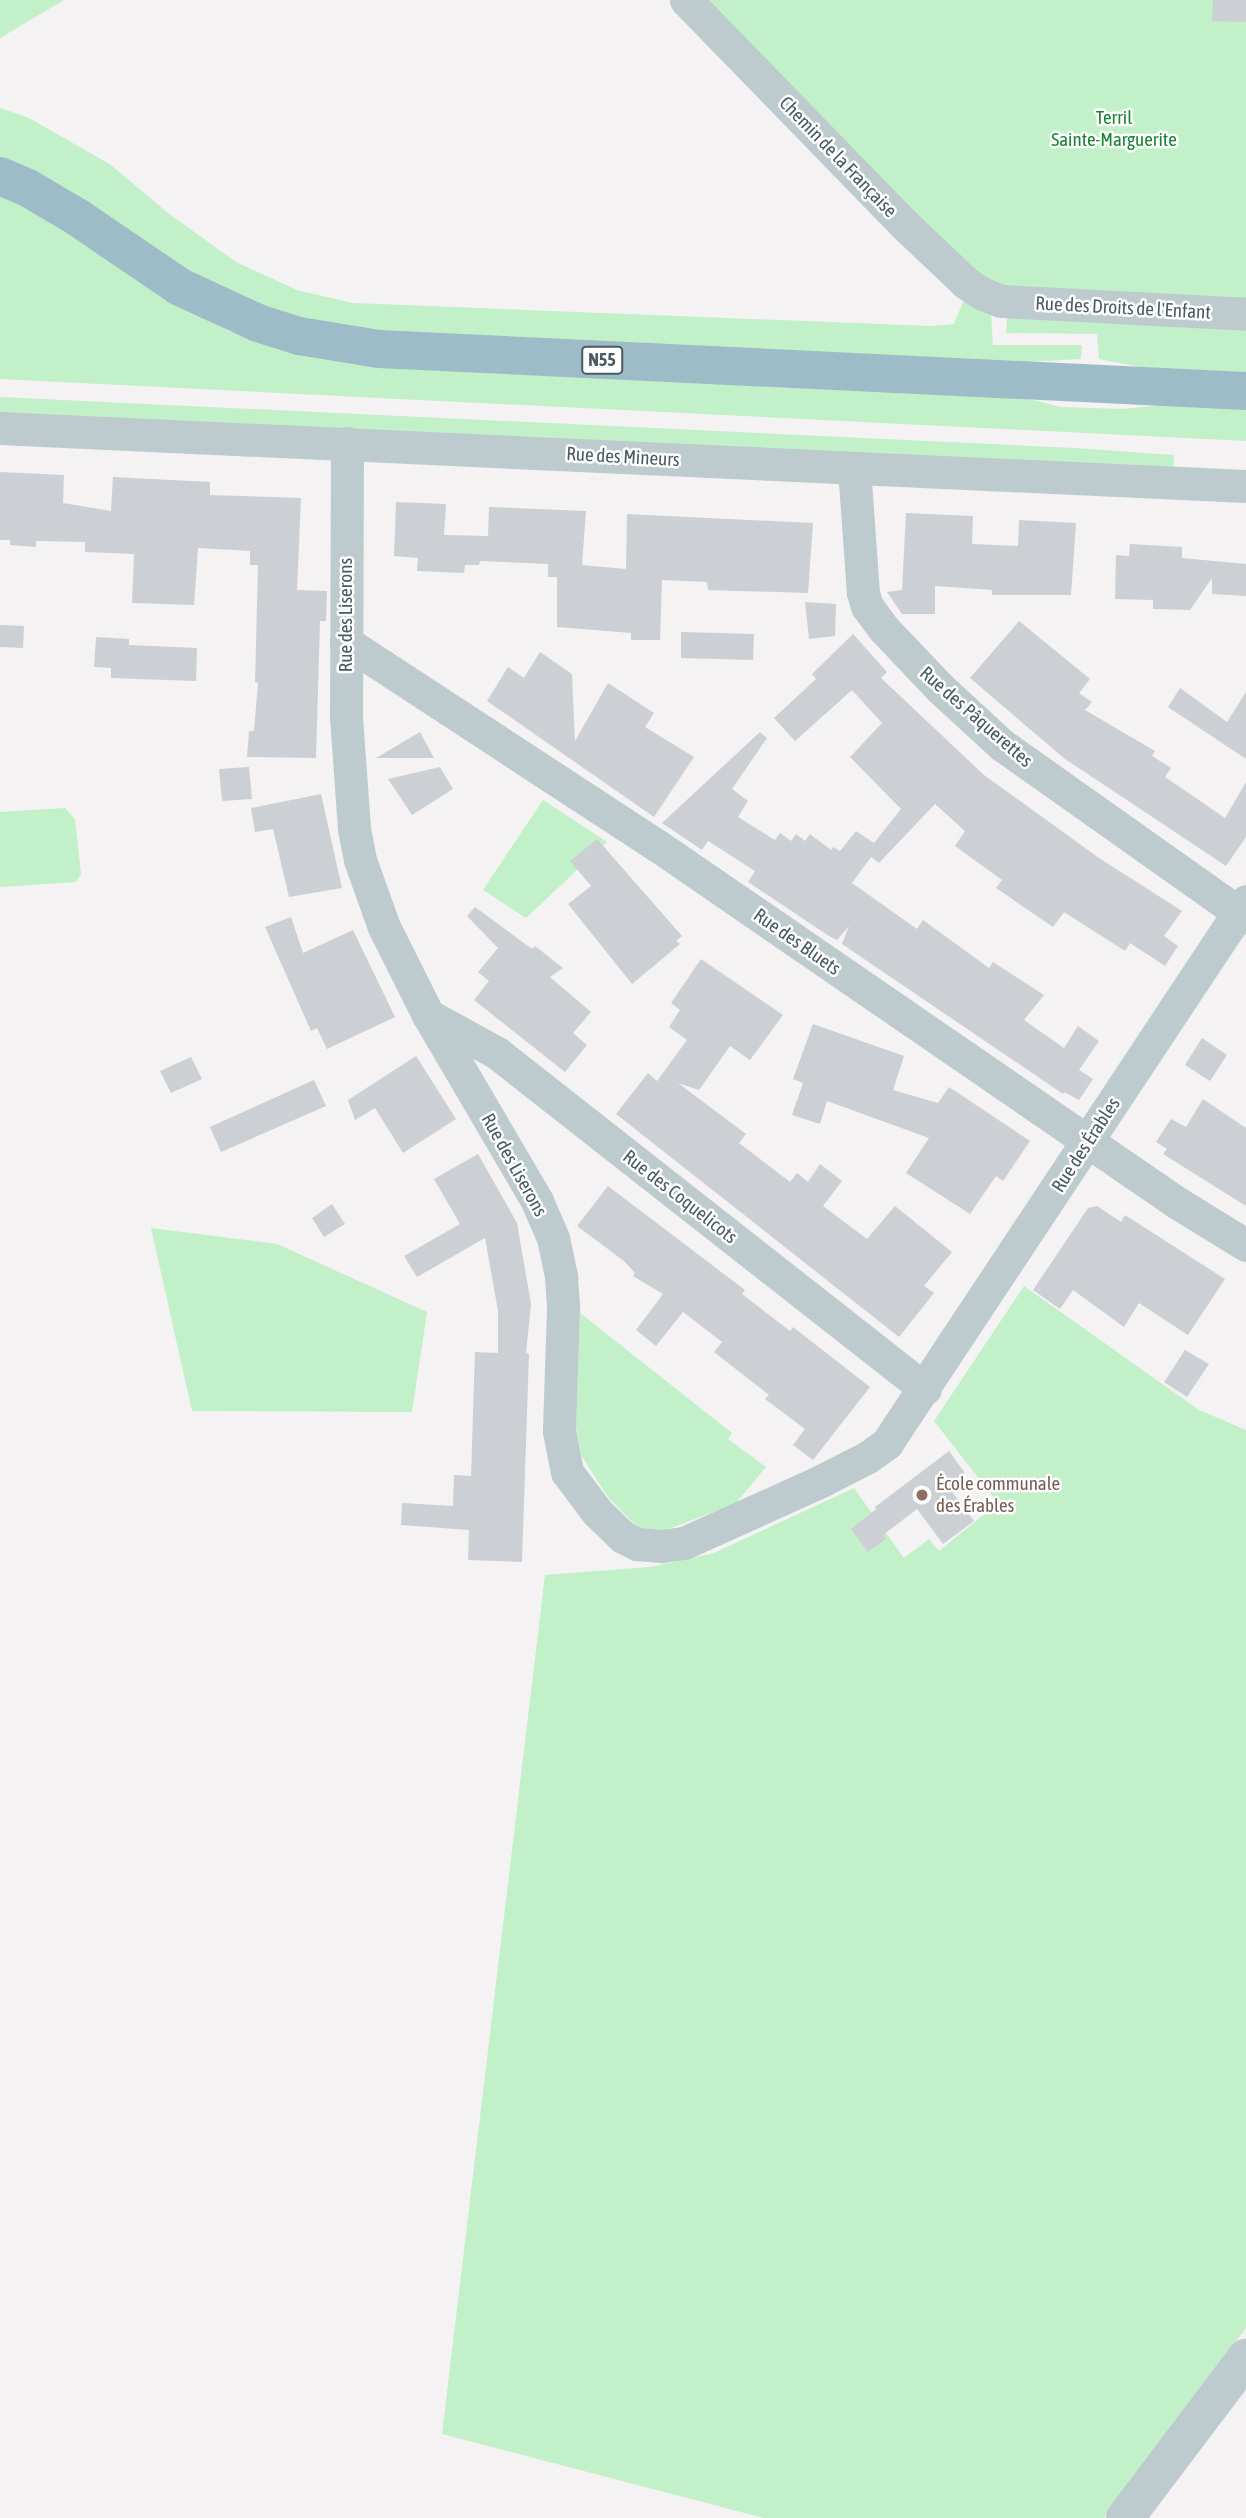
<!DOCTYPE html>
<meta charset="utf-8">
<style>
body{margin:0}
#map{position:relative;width:1246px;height:2518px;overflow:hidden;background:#f4f2f2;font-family:"Asap Condensed",sans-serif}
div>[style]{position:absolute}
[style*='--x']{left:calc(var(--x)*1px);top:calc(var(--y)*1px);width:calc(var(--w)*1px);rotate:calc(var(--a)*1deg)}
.green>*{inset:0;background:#c2f0c8}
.building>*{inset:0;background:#ccd0d4}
.minor>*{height:33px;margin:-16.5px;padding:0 16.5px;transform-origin:16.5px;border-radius:16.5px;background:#bdcace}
.tertiary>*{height:38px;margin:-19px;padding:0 19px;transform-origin:19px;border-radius:19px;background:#bdcace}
.trunk>*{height:38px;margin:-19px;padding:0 19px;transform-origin:19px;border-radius:19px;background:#9ebcc8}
.dots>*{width:19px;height:19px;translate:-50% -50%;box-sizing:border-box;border:4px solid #fff;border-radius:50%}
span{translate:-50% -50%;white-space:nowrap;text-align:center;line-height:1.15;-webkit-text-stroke:5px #fff;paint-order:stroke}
.shield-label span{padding:2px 5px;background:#fff;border:2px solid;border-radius:5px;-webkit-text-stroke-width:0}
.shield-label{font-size:18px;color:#495a60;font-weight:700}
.park-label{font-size:19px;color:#178434}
.street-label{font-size:19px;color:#495a60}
.education-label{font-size:19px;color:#785e54}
.left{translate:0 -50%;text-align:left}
</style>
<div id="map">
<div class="green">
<i style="clip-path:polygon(0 0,64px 0,0 38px)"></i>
<i style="clip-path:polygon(692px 0,1246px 0,1246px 304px,1006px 291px,979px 282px)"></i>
<i style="clip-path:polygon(0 108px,29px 118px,111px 165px,168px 213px,236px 262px,297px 290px,353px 303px,930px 326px,954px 324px,965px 297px,991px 314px,993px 345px,1082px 345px,1081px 359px,987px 364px,374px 337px,236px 304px,0 161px)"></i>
<i style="clip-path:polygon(0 192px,19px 200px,171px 299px,228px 331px,296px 353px,1026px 398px,1060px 407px,1122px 409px,1174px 404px,1246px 408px,1246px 441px,0 379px)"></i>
<i style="clip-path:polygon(1007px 317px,1246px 329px,1246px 377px,1160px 371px,1099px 359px,1097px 334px,1006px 333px)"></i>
<i style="clip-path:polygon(0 397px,1074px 448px,1174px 455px,1173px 470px,0 416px)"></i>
<i style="clip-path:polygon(543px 800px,607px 842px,526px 918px,483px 890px)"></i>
<i style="clip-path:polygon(65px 808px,75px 819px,81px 874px,76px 882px,0 887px,0 812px)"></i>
<i style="clip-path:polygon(151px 1228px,277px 1244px,427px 1312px,412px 1412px,192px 1411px)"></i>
<i style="clip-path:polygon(1024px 1286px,1199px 1410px,1246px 1430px,1246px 2328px,1104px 2518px,764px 2518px,442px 2434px,545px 1575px,650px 1567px,714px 1553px,854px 1488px,904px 1558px,929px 1539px,939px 1551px,998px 1503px,934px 1421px)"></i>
<i style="clip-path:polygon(580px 1313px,732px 1433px,728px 1439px,766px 1467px,735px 1504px,658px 1533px,636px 1526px,608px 1497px,581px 1455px,576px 1427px)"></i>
</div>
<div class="building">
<i style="clip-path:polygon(1213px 0,1246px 0,1246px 22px,1212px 21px)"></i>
<i style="clip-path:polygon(0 472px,64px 475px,63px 503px,111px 511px,113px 477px,210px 482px,210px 495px,301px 498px,297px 590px,327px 591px,326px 621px,320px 621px,316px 758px,247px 757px,249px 731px,254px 731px,258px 683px,255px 682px,258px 565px,250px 565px,250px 551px,198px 548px,194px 605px,132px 603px,134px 554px,85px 552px,85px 542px,36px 541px,36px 547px,10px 545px,10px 540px,0 540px)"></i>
<i style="clip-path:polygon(396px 502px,446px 504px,444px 535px,488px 536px,489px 507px,586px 511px,582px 565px,626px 569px,627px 514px,813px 523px,808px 593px,708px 590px,707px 582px,662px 580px,660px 640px,631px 640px,631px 633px,557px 627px,557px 577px,548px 577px,548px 564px,480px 561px,479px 565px,465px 565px,464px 573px,417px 571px,418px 558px,394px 556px)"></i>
<i style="clip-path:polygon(906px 513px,973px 516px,972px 544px,1018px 546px,1019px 520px,1076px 523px,1071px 595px,992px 595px,992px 590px,935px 586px,935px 614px,902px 614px,887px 592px,902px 590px)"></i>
<i style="clip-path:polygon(1130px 544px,1182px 547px,1182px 558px,1246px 564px,1246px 596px,1212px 594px,1212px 578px,1190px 610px,1153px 609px,1153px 600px,1115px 599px,1116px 555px,1129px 556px)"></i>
<i style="clip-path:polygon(805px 602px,836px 604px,835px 636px,809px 639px)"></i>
<i style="clip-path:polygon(1019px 621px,1090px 679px,1079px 693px,1092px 702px,1085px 710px,1155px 751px,1152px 756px,1171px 768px,1165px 777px,1225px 818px,1246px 782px,1246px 837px,1226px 866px,1065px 759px,970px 678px)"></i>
<i style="clip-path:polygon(0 625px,24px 626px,23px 648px,0 647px)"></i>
<i style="clip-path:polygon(681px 632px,754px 634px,753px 660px,681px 658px)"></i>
<i style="clip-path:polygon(853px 634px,887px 672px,881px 678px,984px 775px,1099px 858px,1182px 911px,1164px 936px,1178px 946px,1165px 966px,1130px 943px,1125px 951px,1064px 912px,1053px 927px,996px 888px,1002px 880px,955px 846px,965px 831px,935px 804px,879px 863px,871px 857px,852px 883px,917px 929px,923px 920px,989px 968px,993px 962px,1044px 995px,1024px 1020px,1064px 1048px,1078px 1026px,1099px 1041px,1079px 1070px,1093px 1079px,1079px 1100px,1064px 1092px,1063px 1094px,842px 944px,849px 926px,837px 940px,829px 936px,748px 882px,755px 871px,708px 841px,702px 850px,662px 823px,760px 732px,767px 738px,732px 789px,748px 801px,738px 817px,775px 840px,780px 833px,791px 841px,796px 834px,805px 841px,810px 834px,831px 850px,833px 847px,840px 851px,856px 831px,874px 843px,901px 809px,850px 757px,882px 723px,852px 690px,795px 741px,774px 718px,816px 679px,812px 674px)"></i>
<i style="clip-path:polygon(96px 637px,129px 639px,129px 645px,197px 648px,196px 681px,111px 678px,111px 668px,94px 667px)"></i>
<i style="clip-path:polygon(540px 652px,572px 674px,575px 741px,608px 683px,654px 713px,645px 727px,694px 757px,654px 817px,487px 701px,508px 667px,524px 678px)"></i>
<i style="clip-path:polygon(1180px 688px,1227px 722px,1246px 692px,1246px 759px,1168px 707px)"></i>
<i style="clip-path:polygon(420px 732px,434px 758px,376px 758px)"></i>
<i style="clip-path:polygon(249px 767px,252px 799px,222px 801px,219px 769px)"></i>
<i style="clip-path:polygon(440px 767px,453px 789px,412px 815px,388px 779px)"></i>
<i style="clip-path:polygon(321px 794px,342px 888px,289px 897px,273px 829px,255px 832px,251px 808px)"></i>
<i style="clip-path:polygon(597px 839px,682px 936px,676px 941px,680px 944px,632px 984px,568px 904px,591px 886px,570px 861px)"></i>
<i style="clip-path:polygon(475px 907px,532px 949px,535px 946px,563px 968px,550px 977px,591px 1012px,573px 1033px,587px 1045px,565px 1072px,474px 1000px,489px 981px,478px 972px,498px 948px,467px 916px)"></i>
<i style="clip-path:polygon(291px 917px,303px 953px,353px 930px,395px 1017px,327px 1049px,317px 1028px,311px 1031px,265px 927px)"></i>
<i style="clip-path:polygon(701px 959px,783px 1015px,750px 1060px,730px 1046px,699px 1090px,678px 1083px,746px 1134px,739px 1143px,790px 1182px,797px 1173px,808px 1182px,820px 1164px,842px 1181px,823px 1206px,867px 1239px,895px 1206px,952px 1252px,924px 1286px,934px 1293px,899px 1337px,616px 1114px,648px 1073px,657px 1081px,687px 1040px,669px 1027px,680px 1010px,671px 1003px)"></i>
<i style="clip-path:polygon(813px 1024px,904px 1056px,893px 1090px,938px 1103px,949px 1087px,1030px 1141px,1003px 1181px,996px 1176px,970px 1214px,906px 1173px,929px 1138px,827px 1101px,820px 1124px,792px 1115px,803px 1083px,793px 1079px)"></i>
<i style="clip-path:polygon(1202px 1038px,1227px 1055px,1210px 1081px,1185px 1065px)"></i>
<i style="clip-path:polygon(416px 1056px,456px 1119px,403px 1153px,375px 1108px,355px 1120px,348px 1100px)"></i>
<i style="clip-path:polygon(191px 1057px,202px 1079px,171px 1093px,160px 1071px)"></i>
<i style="clip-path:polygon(314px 1080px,326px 1106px,221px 1152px,210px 1127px)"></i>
<i style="clip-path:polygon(1203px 1099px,1246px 1128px,1246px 1206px,1163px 1154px,1167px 1149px,1156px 1142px,1171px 1119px,1186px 1127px)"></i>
<i style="clip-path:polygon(478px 1154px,517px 1223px,531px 1304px,526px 1353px,529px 1354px,522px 1562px,468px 1560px,469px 1530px,401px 1525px,402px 1503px,453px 1506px,454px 1475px,471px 1476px,475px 1352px,498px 1353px,498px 1311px,485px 1238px,417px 1277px,404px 1256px,460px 1224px,434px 1179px)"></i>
<i style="clip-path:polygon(608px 1186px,745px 1290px,742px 1294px,790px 1331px,793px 1327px,870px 1387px,813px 1460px,793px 1445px,805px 1429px,765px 1399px,769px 1395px,714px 1352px,722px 1342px,683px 1312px,656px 1346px,636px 1330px,663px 1294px,633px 1276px,635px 1273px,624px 1261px,577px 1226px)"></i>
<i style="clip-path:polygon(332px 1204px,345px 1224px,324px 1237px,312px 1218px)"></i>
<i style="clip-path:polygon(1097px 1206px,1121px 1222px,1125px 1215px,1225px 1279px,1188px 1335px,1139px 1303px,1124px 1327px,1073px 1290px,1060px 1309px,1033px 1290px,1088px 1208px)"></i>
<i style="clip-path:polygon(1185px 1350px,1209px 1364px,1187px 1397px,1164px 1382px)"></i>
<i style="clip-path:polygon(949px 1451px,965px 1473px,948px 1486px,974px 1521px,943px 1544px,917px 1509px,883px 1535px,886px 1539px,868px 1552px,851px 1529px,876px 1509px,875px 1507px)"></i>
</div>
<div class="minor">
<i style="--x:686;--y:0;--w:315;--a:45.8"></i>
<i style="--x:906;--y:226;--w:83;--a:43.5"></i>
<i style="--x:966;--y:283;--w:20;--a:33"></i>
<i style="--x:983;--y:294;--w:19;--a:21"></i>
<i style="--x:1001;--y:301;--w:245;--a:3"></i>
<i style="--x:0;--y:428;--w:1247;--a:2.67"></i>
<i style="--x:347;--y:443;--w:274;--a:90.2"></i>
<i style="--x:346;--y:717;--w:112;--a:85.9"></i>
<i style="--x:354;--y:829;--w:32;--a:79"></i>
<i style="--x:360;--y:860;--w:71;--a:70.3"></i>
<i style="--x:384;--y:927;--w:98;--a:63.4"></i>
<i style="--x:428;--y:1015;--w:216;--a:59.6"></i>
<i style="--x:537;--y:1201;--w:40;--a:66.6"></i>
<i style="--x:553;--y:1238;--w:40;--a:78"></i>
<i style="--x:561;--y:1277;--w:32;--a:86"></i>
<i style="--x:563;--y:1309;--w:122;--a:91.9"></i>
<i style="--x:559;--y:1431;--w:42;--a:79"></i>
<i style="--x:567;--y:1472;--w:50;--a:53.1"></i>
<i style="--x:597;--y:1512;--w:36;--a:44"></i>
<i style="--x:623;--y:1537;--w:16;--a:27"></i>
<i style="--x:637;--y:1544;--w:25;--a:5"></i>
<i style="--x:662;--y:1546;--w:22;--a:-8"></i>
<i style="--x:684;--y:1543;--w:150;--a:-24.3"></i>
<i style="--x:821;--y:1481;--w:53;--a:-27.1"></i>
<i style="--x:868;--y:1457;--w:24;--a:-36"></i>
<i style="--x:887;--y:1443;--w:650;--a:-56.48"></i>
<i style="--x:854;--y:468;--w:125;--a:85.9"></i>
<i style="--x:863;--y:593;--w:14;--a:73"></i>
<i style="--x:867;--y:606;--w:27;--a:54"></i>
<i style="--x:883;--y:628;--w:83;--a:46.5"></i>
<i style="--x:940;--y:688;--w:84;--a:42.6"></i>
<i style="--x:1002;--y:745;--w:299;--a:35.3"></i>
<i style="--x:346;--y:642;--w:373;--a:33.2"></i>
<i style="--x:658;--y:846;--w:629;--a:34.5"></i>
<i style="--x:1176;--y:1202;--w:82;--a:31.6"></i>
<i style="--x:428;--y:1015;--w:79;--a:28.8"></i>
<i style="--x:497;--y:1053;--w:544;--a:38.13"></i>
</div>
<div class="tertiary">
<i style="--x:1125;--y:2518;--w:201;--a:-52.9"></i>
</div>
<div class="trunk">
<i style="--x:0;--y:176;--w:30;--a:23"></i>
<i style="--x:28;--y:188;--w:57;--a:30.6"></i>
<i style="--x:77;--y:217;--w:125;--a:34.2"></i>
<i style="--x:180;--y:287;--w:86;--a:24.8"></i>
<i style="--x:258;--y:323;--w:43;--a:17.6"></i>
<i style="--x:299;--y:336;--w:81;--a:9.2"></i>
<i style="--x:379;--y:349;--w:868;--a:2.77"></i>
</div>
<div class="dots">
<i style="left:922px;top:1495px;background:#8d6e63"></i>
</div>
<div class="shield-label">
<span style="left:602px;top:360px">N55</span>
</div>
<div class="park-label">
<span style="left:1114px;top:129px">Terril<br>Sainte-Marguerite</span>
</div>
<div class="street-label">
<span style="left:838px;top:157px;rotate:46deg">Chemin de la Française</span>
<span style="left:1123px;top:308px;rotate:3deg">Rue des Droits de l'Enfant</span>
<span style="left:623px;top:457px;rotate:3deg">Rue des Mineurs</span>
<span style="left:346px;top:615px;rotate:-90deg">Rue des Liserons</span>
<span style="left:976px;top:717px;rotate:41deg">Rue des Pâquerettes</span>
<span style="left:797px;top:942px;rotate:35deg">Rue des Bluets</span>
<span style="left:1086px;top:1145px;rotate:-57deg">Rue des Érables</span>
<span style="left:514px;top:1165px;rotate:61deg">Rue des Liserons</span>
<span style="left:680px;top:1197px;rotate:38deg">Rue des Coquelicots</span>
</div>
<div class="education-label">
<span class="left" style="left:936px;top:1495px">École communale<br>des Érables</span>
</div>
</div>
